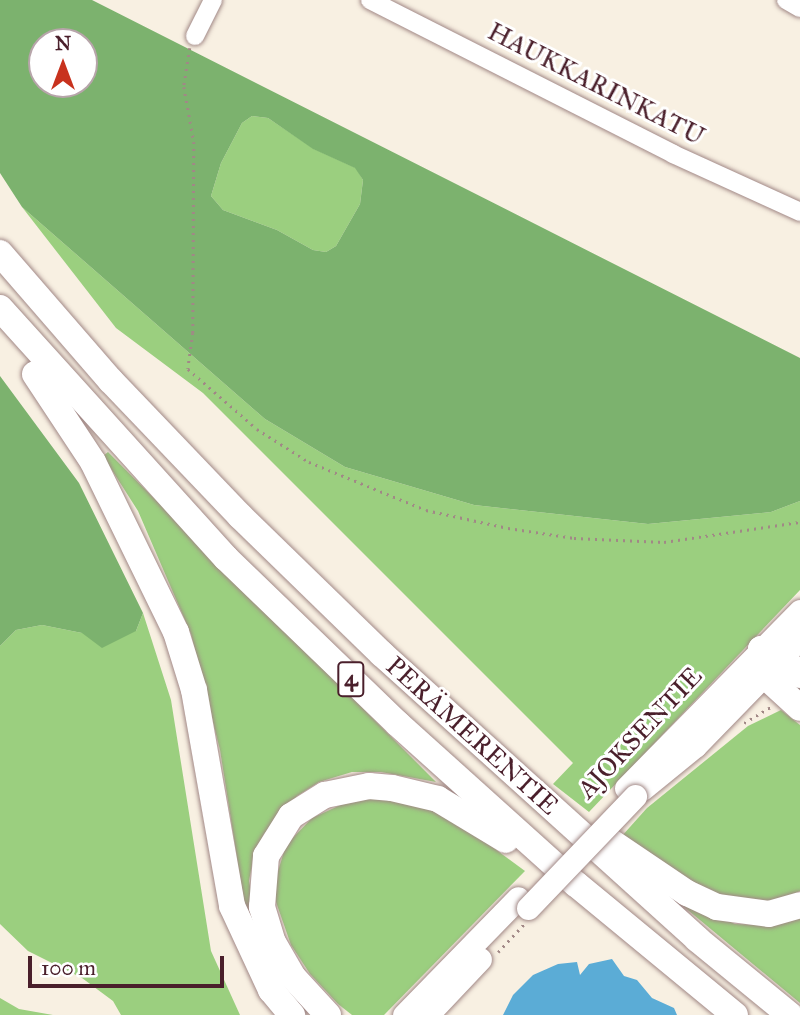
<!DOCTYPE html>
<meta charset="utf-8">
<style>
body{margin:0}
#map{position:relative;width:800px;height:1015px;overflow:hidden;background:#f8f0e2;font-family:"IM FELL Great Primer",serif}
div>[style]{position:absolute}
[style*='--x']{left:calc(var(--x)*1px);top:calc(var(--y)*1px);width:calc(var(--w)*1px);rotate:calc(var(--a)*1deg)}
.green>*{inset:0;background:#9bcf7f}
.forest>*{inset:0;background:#7cb26e}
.water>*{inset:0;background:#5bacd6}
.path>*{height:2.5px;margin-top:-1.25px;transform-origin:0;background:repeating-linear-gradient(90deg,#a18886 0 2px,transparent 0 7px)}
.roads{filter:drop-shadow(0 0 2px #a18886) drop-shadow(0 0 2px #a18886)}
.minor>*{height:18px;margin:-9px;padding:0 9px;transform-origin:9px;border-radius:9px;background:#fff}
.major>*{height:23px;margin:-11.5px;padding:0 11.5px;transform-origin:11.5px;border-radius:11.5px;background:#fff}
.highway>*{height:26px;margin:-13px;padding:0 13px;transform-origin:13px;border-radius:13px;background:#fff}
.bridges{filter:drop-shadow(0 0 2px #a18886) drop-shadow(0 0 2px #a18886)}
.major-bridge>*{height:23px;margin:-11.5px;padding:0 11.5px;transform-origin:11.5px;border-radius:11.5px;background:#fff}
span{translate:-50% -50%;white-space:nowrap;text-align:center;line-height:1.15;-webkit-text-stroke:6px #fff;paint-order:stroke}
.shield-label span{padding:2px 5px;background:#fff;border:2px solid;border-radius:5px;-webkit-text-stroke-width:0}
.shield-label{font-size:24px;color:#4a1f2b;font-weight:700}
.street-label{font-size:26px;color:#4a1f2b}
.north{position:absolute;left:28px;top:28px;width:70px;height:70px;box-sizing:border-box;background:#fff;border:2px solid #b7a5aa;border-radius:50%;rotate:0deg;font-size:19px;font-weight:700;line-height:28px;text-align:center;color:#4a1f2b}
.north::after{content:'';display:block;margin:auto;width:24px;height:32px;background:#c8321e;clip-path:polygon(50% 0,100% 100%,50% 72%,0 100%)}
.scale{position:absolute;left:28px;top:956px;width:196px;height:32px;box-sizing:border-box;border:4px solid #4a1f2b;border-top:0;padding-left:9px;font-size:21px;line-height:24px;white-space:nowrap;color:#4a1f2b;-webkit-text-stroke:5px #fff;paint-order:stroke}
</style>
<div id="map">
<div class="green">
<i style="clip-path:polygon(252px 116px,268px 118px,314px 149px,356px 168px,363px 180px,360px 204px,336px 246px,326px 252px,313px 250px,277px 230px,223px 210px,211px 196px,221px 163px,242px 123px)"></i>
<i style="clip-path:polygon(22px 207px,265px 419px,345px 467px,474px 505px,648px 524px,771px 512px,800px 501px,800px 590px,589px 812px,553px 784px,573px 763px,203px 393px,116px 328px)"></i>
<i style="clip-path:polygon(108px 452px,436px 782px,381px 772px,352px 772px,319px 782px,297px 796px,264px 834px,254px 854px,249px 881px,261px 941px,244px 902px,220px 750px,191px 634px,138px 511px,103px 456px)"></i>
<i style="clip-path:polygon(143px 613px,171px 700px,211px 951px,240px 1015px,121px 1015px,113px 1001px,82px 978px,28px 951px,0 924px,0 646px,16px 630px,42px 625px,82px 633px,136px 631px)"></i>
<i style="clip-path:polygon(781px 710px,800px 725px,800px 891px,776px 902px,712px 895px,621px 837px,647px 808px,748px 726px)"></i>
<i style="clip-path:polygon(356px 798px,389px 798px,429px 809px,476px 835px,525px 871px,384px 1015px,352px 1015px,338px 1004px,310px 974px,291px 945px,276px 902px,275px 881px,286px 845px,312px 818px)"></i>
<i style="clip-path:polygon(665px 891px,735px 924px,759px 925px,800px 916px,800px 1003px)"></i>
<i style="clip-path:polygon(0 998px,19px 1009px,53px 1015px,0 1015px)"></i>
</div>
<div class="forest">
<i style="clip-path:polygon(evenodd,0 0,92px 0,800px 358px,800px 501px,771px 512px,648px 524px,474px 505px,345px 467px,265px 419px,22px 207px,0 173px,0 0,84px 42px,84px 84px,42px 84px,42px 42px,84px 42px,0 0,252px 116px,268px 118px,313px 149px,355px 168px,363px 180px,360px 204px,336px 246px,326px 252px,313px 250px,277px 230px,223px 210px,211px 196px,221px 163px,242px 123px,252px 116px)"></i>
<i style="clip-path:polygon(0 376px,79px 483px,143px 613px,136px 631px,102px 648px,82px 633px,42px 625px,16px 630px,0 646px)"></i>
</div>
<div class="water">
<i style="clip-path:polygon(612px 959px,624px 976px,637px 980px,652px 998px,674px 1008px,677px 1015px,503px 1015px,513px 995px,533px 975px,558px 964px,577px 962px,580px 975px,589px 964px)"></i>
</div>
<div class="path">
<i style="--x:190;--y:48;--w:39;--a:99"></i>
<i style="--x:184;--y:87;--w:56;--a:79.7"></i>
<i style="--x:194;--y:142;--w:191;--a:90.3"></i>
<i style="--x:193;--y:333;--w:36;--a:98"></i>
<i style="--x:188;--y:369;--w:91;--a:41"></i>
<i style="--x:257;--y:429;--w:62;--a:32.4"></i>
<i style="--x:309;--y:462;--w:126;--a:22.3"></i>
<i style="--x:426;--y:510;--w:84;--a:12.4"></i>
<i style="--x:508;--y:528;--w:67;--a:8.6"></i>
<i style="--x:574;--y:538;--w:90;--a:2.5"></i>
<i style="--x:664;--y:542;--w:137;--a:-8.4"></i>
<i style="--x:744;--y:723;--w:31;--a:-31"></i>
<i style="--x:498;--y:952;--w:38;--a:-47"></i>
</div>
<div class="roads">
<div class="minor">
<i style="--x:370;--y:0;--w:340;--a:26.9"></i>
<i style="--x:673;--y:154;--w:140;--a:24.5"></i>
<i style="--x:786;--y:0;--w:16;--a:30"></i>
<i style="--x:195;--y:36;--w:40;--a:-63.4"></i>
</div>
<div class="major">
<i style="--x:626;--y:788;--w:248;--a:-45.5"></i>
<i style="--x:642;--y:789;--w:68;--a:-39.1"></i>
<i style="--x:695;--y:746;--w:151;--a:-45.8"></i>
<i style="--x:404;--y:1015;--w:163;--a:-45.7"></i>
<i style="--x:427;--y:1015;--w:77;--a:-46.6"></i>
</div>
<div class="highway">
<i style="--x:0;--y:253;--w:169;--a:49.1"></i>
<i style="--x:111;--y:381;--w:187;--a:46.3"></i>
<i style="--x:240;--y:516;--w:198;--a:44.2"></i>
<i style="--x:382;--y:654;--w:425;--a:42.1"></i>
<i style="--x:697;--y:939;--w:120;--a:39.3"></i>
<i style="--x:0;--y:308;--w:337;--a:47.9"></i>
<i style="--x:226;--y:558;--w:239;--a:44"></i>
<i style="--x:398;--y:724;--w:239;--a:42"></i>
<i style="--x:576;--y:884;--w:206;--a:39.5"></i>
<i style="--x:35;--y:374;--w:105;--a:56.6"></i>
<i style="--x:93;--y:462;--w:189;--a:64"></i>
<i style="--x:176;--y:632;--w:61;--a:72.8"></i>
<i style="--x:194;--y:690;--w:219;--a:80"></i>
<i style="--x:232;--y:906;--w:93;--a:65.1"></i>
<i style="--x:271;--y:990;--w:33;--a:50"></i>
<i style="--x:761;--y:649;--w:27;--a:82"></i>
<i style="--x:765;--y:676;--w:47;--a:42.4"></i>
<i style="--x:761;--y:649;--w:23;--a:23"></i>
<i style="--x:782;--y:658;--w:25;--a:43"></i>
<i style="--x:604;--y:837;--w:100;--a:34"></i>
<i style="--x:687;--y:893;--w:33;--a:25"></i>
<i style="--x:717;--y:907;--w:52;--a:7.7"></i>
<i style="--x:769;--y:914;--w:32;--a:-16"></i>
<i style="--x:328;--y:1015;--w:52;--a:-132.6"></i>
<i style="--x:293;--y:977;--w:39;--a:-120"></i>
<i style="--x:273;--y:943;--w:38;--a:-107"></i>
<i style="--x:262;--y:907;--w:51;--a:-85.5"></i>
<i style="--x:266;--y:856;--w:47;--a:-58"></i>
<i style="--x:291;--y:816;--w:40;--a:-32"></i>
<i style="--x:325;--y:795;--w:45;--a:-11.6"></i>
<i style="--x:369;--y:786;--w:23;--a:5"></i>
<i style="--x:392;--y:788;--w:47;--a:13.4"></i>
<i style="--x:438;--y:799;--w:79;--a:31.1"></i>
</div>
</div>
<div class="bridges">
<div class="major-bridge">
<i style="--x:528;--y:908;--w:155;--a:-46.3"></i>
</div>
</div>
<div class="shield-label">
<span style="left:351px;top:679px">4</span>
</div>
<div class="street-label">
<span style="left:596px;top:84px;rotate:27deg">HAUKKARINKATU</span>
<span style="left:640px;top:733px;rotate:-47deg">AJOKSENTIE</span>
<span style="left:472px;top:736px;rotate:42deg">PERÄMERENTIE</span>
</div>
<div class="north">N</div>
<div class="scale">100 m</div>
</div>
